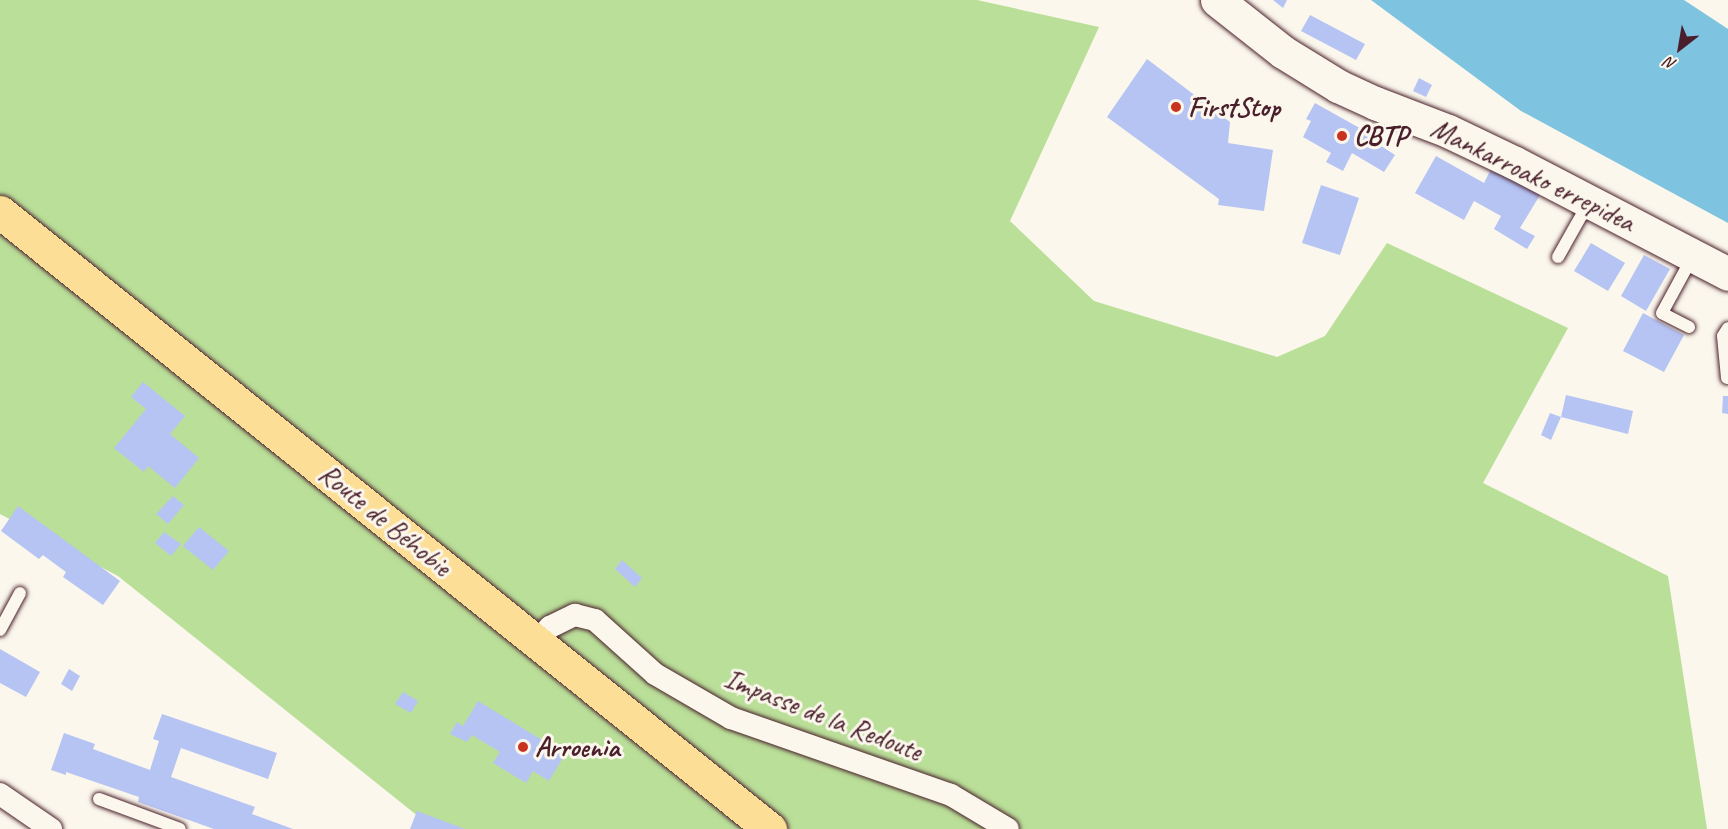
<!DOCTYPE html>
<meta charset="utf-8">
<style>
body{margin:0}
#map{position:relative;width:1728px;height:829px;overflow:hidden;background:#fbf7ec;font-family:Caveat,sans-serif}
div>[style]{position:absolute}
[style*='--x']{left:calc(var(--x)*1px);top:calc(var(--y)*1px);width:calc(var(--w)*1px);rotate:calc(var(--a)*1deg)}
.green>*{inset:0;background:#badf99}
.water>*{inset:0;background:#7ec3df}
.building>*{inset:0;background:#b6c4f4}
.roads{filter:drop-shadow(0 0 2px #4a1f2b) drop-shadow(0 0 2px #4a1f2b)}
.service>*{height:12px;margin:-6px;padding:0 6px;transform-origin:6px;border-radius:6px;background:#fbf7ec}
.minor>*{height:22px;margin:-11px;padding:0 11px;transform-origin:11px;border-radius:11px;background:#fbf7ec}
.secondary>*{height:33px;margin:-16.5px;padding:0 16.5px;transform-origin:16.5px;border-radius:16.5px;background:#fbf7ec}
.primary>*{height:33px;margin:-16.5px;padding:0 16.5px;transform-origin:16.5px;border-radius:16.5px;background:#fdde96}
.dots>*{width:16px;height:16px;translate:-50% -50%;box-sizing:border-box;border:3px solid #fbf7ec;border-radius:50%}
span{translate:-50% -50%;white-space:nowrap;text-align:center;line-height:1.15;-webkit-text-stroke:6px #fbf7ec;paint-order:stroke}
.poi-label{font-size:28px;color:#4a1f2b;font-weight:700}
.left{translate:0 -50%;text-align:left}
.street-label{font-size:28px;color:#4a1f2b}
.north{position:absolute;left:1650px;top:18px;width:60px;height:60px;-webkit-text-stroke:4px #fbf7ec;paint-order:stroke;rotate:211deg;font-size:16px;font-weight:700;line-height:24px;text-align:center;color:#4a1f2b}
.north::after{content:'';display:block;margin:auto;width:21px;height:27px;background:#4a1f2b;clip-path:polygon(50% 0,100% 100%,50% 72%,0 100%)}
</style>
<div id="map">
<div class="green">
<i style="clip-path:polygon(0 0,977px 0,1099px 27px,1010px 221px,1094px 301px,1277px 357px,1325px 336px,1387px 243px,1568px 328px,1483px 483px,1668px 576px,1707px 829px,434px 829px,118px 576px,0 514px)"></i>
</div>
<div class="water">
<i style="clip-path:polygon(1371px 0,1684px 0,1728px 29px,1728px 223px,1521px 111px)"></i>
</div>
<div class="building">
<i style="clip-path:polygon(1273px 0,1287px 0,1283px 8px)"></i>
<i style="clip-path:polygon(1310px 15px,1365px 44px,1356px 60px,1301px 31px)"></i>
<i style="clip-path:polygon(1147px 59px,1230px 122px,1228px 143px,1273px 150px,1264px 211px,1218px 205px,1219px 199px,1107px 117px)"></i>
<i style="clip-path:polygon(1419px 78px,1432px 85px,1426px 97px,1413px 91px)"></i>
<i style="clip-path:polygon(1315px 103px,1365px 131px,1363px 134px,1395px 155px,1384px 172px,1352px 153px,1343px 171px,1326px 162px,1331px 153px,1303px 137px,1311px 121px,1306px 119px)"></i>
<i style="clip-path:polygon(1436px 156px,1484px 183px,1492px 167px,1540px 195px,1520px 228px,1535px 236px,1527px 249px,1494px 229px,1501px 216px,1474px 201px,1464px 220px,1415px 193px)"></i>
<i style="clip-path:polygon(1321px 185px,1359px 198px,1340px 255px,1302px 243px)"></i>
<i style="clip-path:polygon(1591px 243px,1625px 263px,1608px 291px,1574px 271px)"></i>
<i style="clip-path:polygon(1644px 255px,1670px 269px,1646px 311px,1621px 296px)"></i>
<i style="clip-path:polygon(1643px 313px,1684px 335px,1664px 372px,1623px 351px)"></i>
<i style="clip-path:polygon(143px 382px,185px 416px,170px 434px,199px 458px,175px 488px,148px 466px,144px 472px,114px 448px,146px 409px,131px 397px)"></i>
<i style="clip-path:polygon(1566px 395px,1633px 411px,1628px 434px,1561px 417px)"></i>
<i style="clip-path:polygon(1723px 396px,1728px 396px,1728px 414px,1722px 413px)"></i>
<i style="clip-path:polygon(1550px 413px,1561px 417px,1551px 440px,1541px 435px)"></i>
<i style="clip-path:polygon(173px 496px,184px 505px,168px 524px,156px 514px)"></i>
<i style="clip-path:polygon(18px 506px,120px 581px,103px 605px,63px 577px,66px 572px,55px 564px,43px 555px,39px 559px,1px 531px)"></i>
<i style="clip-path:polygon(199px 527px,229px 551px,213px 570px,183px 546px)"></i>
<i style="clip-path:polygon(164px 532px,181px 544px,171px 556px,155px 543px)"></i>
<i style="clip-path:polygon(622px 560px,642px 578px,635px 587px,615px 569px)"></i>
<i style="clip-path:polygon(0 649px,40px 672px,26px 697px,0 683px)"></i>
<i style="clip-path:polygon(69px 669px,80px 676px,72px 691px,61px 684px)"></i>
<i style="clip-path:polygon(403px 692px,418px 701px,411px 713px,395px 704px)"></i>
<i style="clip-path:polygon(478px 701px,565px 754px,549px 781px,533px 771px,526px 783px,493px 763px,500px 752px,472px 735px,467px 742px,450px 734px,457px 722px,463px 726px)"></i>
<i style="clip-path:polygon(162px 714px,277px 753px,268px 779px,181px 748px,171px 777px,255px 807px,252px 814px,293px 829px,214px 829px,138px 802px,139px 797px,66px 772px,66px 775px,51px 770px,64px 733px,95px 744px,93px 749px,150px 770px,159px 741px,153px 739px)"></i>
<i style="clip-path:polygon(417px 811px,465px 829px,410px 829px)"></i>
</div>
<div class="roads">
<div class="service">
<i style="--x:1558;--y:257;--w:63;--a:-60.6"></i>
<i style="--x:1689;--y:327;--w:30;--a:-153"></i>
<i style="--x:1662;--y:313;--w:65;--a:-61.5"></i>
<i style="--x:1727;--y:378;--w:42;--a:-95.4"></i>
<i style="--x:1723;--y:336;--w:9;--a:-58"></i>
<i style="--x:0;--y:630;--w:42;--a:-61.6"></i>
<i style="--x:99;--y:799;--w:86;--a:20.3"></i>
</div>
<div class="minor">
<i style="--x:536;--y:641;--w:20;--a:-45"></i>
<i style="--x:550;--y:627;--w:28;--a:-26"></i>
<i style="--x:575;--y:615;--w:21;--a:14"></i>
<i style="--x:595;--y:620;--w:81;--a:42"></i>
<i style="--x:655;--y:674;--w:88;--a:30.1"></i>
<i style="--x:731;--y:718;--w:233;--a:19.3"></i>
<i style="--x:951;--y:795;--w:66;--a:30.8"></i>
<i style="--x:0;--y:794;--w:62;--a:34.5"></i>
</div>
<div class="secondary">
<i style="--x:1217;--y:0;--w:84;--a:38.2"></i>
<i style="--x:1283;--y:52;--w:65;--a:31.7"></i>
<i style="--x:1338;--y:86;--w:41;--a:24.7"></i>
<i style="--x:1375;--y:103;--w:78;--a:21"></i>
<i style="--x:1448;--y:131;--w:74;--a:25.5"></i>
<i style="--x:1515;--y:163;--w:240;--a:27.5"></i>
</div>
<div class="primary">
<i style="--x:0;--y:212;--w:987;--a:38.71"></i>
</div>
</div>
<div class="dots">
<i style="left:1176px;top:107px;background:#c8321e"></i>
<i style="left:1342px;top:136px;background:#c8321e"></i>
<i style="left:523px;top:747px;background:#c8321e"></i>
</div>
<div class="poi-label">
<span class="left" style="left:1188px;top:107px">FirstStop</span>
<span class="left" style="left:1354px;top:136px">CBTP</span>
<span class="left" style="left:535px;top:747px">Arroenia</span>
</div>
<div class="street-label">
<span style="left:1533px;top:175px;rotate:26deg">Mankarroako errepidea</span>
<span style="left:385px;top:520px;rotate:39deg">Route de Béhobie</span>
<span style="left:823px;top:715px;rotate:21deg">Impasse de la Redoute</span>
</div>
<div class="north">N</div>
</div>
